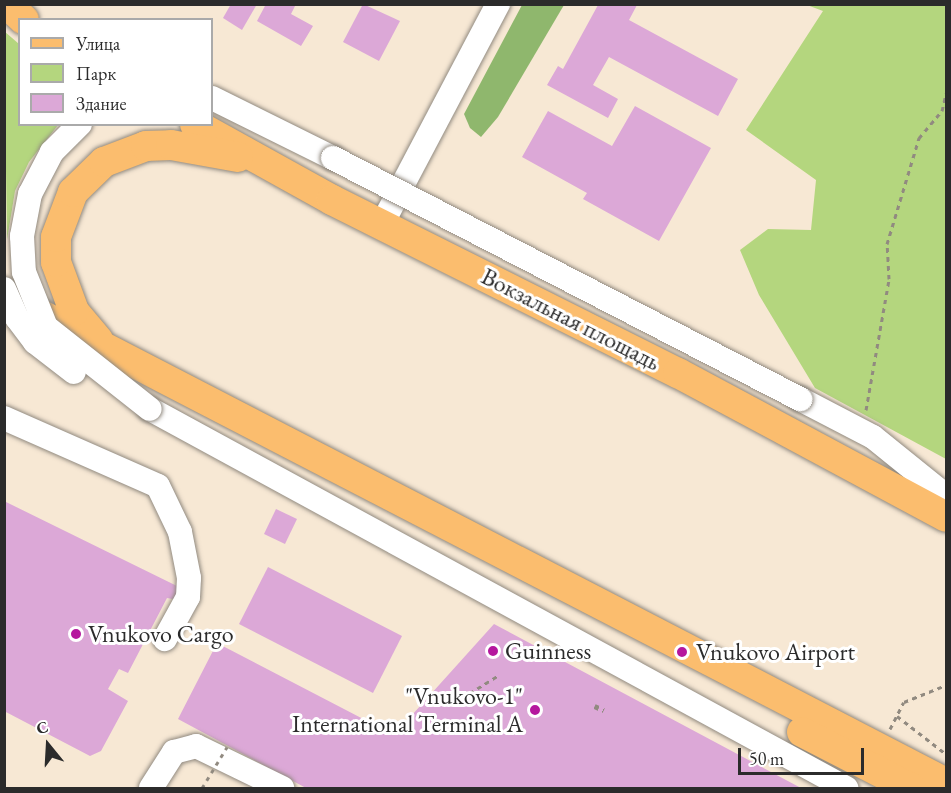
<!DOCTYPE html>
<meta charset="utf-8">
<style>
body{margin:0}
#map{position:relative;width:951px;height:793px;overflow:hidden;background:#f7e8d4;font-family:"EB Garamond",serif}
div>[style]{position:absolute}
[style*='--x']{left:calc(var(--x)*1px);top:calc(var(--y)*1px);width:calc(var(--w)*1px);rotate:calc(var(--a)*1deg)}
.green>*{inset:0;background:#b4d67e}
.forest>*{inset:0;background:#8fb76d}
.building>*{inset:0;background:#dca8d7}
.path>*{height:3px;margin-top:-1.5px;transform-origin:0;background:repeating-linear-gradient(90deg,#918a80 0 4.5px,transparent 0 9px)}
.roads{filter:drop-shadow(0 0 2px #918a80) drop-shadow(0 0 2px #918a80)}
.minor>*{height:24px;margin:-12px;padding:0 12px;transform-origin:12px;border-radius:12px;background:#fff}
.major>*{height:30px;margin:-15px;padding:0 15px;transform-origin:15px;border-radius:15px;background:#fbbd6e}
.path-bridge>*{height:3px;margin-top:-1.5px;transform-origin:0;background:repeating-linear-gradient(90deg,#918a80 0 4.5px,transparent 0 9px)}
.bridges{filter:drop-shadow(0 0 2px #918a80) drop-shadow(0 0 2px #918a80)}
.minor-bridge>*{height:24px;margin:-12px;padding:0 12px;transform-origin:12px;border-radius:12px;background:#fff}
.dots>*{width:16px;height:16px;translate:-50% -50%;box-sizing:border-box;border:3px solid #fff;border-radius:50%}
span{translate:-50% -50%;white-space:nowrap;text-align:center;line-height:1.15;-webkit-text-stroke:6px #fff;paint-order:stroke}
.street-label{font-size:24px;color:#2b2b2b}
.poi-label{font-size:24px;color:#2b2b2b}
.left{translate:0 -50%;text-align:left}
.right{translate:-100% -50%;text-align:right}
.frame{position:absolute;inset:0;border:6px solid #2b2b2b;pointer-events:none}
.legend{position:absolute;left:18px;top:18px;width:195px;height:108px;box-sizing:border-box;background:#fff;border:2px solid #aaa;margin:0;padding:8px 10px;list-style:none;font-size:18px;color:#2b2b2b}
.legend li{display:flex;align-items:center;gap:12px;height:30px}
.legend b{width:30px;border:2px solid #aaa}
.north{position:absolute;left:18px;top:715px;width:60px;height:60px;-webkit-text-stroke:4px #fff;paint-order:stroke;rotate:342deg;font-size:16px;font-weight:700;line-height:24px;text-align:center;color:#2b2b2b}
.north::after{content:'';display:block;margin:auto;width:21px;height:27px;background:#2b2b2b;clip-path:polygon(50% 0,100% 100%,50% 72%,0 100%)}
.scale{position:absolute;left:738px;top:748px;width:126px;height:27px;box-sizing:border-box;border:3px solid #2b2b2b;border-top:0;padding-left:8px;font-size:18px;line-height:21px;white-space:nowrap;color:#2b2b2b;-webkit-text-stroke:4px #fff;paint-order:stroke}
</style>
<div id="map">
<div class="green">
<i style="clip-path:polygon(807px 5px,946px 5px,946px 459px,815px 388px,759px 295px,740px 250px,768px 229px,811px 230px,816px 180px,746px 130px,823px 11px)"></i>
<i style="clip-path:polygon(4px 31px,19px 44px,20px 124px,58px 125px,29px 162px,15px 191px,7px 240px)"></i>
</div>
<div class="forest">
<i style="clip-path:polygon(522px 5px,564px 5px,498px 117px,481px 137px,470px 128px,464px 114px)"></i>
</div>
<div class="building">
<i style="clip-path:polygon(231px 4px,257px 4px,242px 30px,223px 18px)"></i>
<i style="clip-path:polygon(266px 4px,296px 4px,291px 14px,313px 26px,301px 46px,257px 21px)"></i>
<i style="clip-path:polygon(363px 4px,400px 21px,379px 61px,343px 42px)"></i>
<i style="clip-path:polygon(598px 5px,637px 5px,629px 20px,738px 79px,718px 116px,609px 57px,593px 85px,618px 99px,608px 118px,547px 85px,558px 66px,563px 69px)"></i>
<i style="clip-path:polygon(635px 106px,711px 148px,659px 241px,583px 199px,587px 193px,522px 157px,548px 111px,612px 146px)"></i>
<i style="clip-path:polygon(4px 501px,179px 587px,178px 600px,167px 598px,128px 673px,119px 669px,108px 689px,128px 701px,101px 751px,90px 756px,4px 711px)"></i>
<i style="clip-path:polygon(276px 509px,297px 519px,285px 544px,264px 534px)"></i>
<i style="clip-path:polygon(268px 567px,402px 636px,373px 693px,239px 624px)"></i>
<i style="clip-path:polygon(494px 624px,801px 788px,306px 788px,178px 719px,217px 643px,394px 735px)"></i>
</div>
<div class="path">
<i style="--x:866;--y:410;--w:133;--a:-80"></i>
<i style="--x:889;--y:279;--w:35;--a:-93"></i>
<i style="--x:887;--y:244;--w:111;--a:-73.2"></i>
<i style="--x:919;--y:138;--w:35;--a:-50"></i>
<i style="--x:942;--y:111;--w:18;--a:-77"></i>
<i style="--x:462;--y:698;--w:44;--a:-31.9"></i>
<i style="--x:595;--y:705;--w:10;--a:24"></i>
<i style="--x:594;--y:707;--w:10;--a:24"></i>
<i style="--x:897;--y:716;--w:62;--a:37.8"></i>
<i style="--x:890;--y:729;--w:30;--a:-63"></i>
<i style="--x:904;--y:702;--w:45;--a:-22"></i>
</div>
<div class="roads">
<div class="minor">
<i style="--x:212;--y:98;--w:135;--a:26.4"></i>
<i style="--x:382;--y:224;--w:249;--a:-62.2"></i>
<i style="--x:800;--y:399;--w:82;--a:27.5"></i>
<i style="--x:873;--y:437;--w:94;--a:38.9"></i>
<i style="--x:150;--y:409;--w:793;--a:28.57"></i>
<i style="--x:4;--y:418;--w:168;--a:23.8"></i>
<i style="--x:158;--y:486;--w:51;--a:64.4"></i>
<i style="--x:180;--y:532;--w:47;--a:78.9"></i>
<i style="--x:189;--y:578;--w:19;--a:93"></i>
<i style="--x:188;--y:597;--w:48;--a:118.7"></i>
<i style="--x:151;--y:788;--w:43;--a:-57.4"></i>
<i style="--x:174;--y:752;--w:23;--a:-15"></i>
<i style="--x:196;--y:746;--w:96;--a:26"></i>
</div>
<div class="major">
<i style="--x:7;--y:4;--w:23;--a:43"></i>
<i style="--x:195;--y:124;--w:157;--a:29"></i>
<i style="--x:332;--y:200;--w:387;--a:26.6"></i>
<i style="--x:678;--y:373;--w:304;--a:28.2"></i>
<i style="--x:34;--y:311;--w:1027;--a:27.36"></i>
<i style="--x:98;--y:340;--w:38;--a:-130"></i>
<i style="--x:74;--y:311;--w:52;--a:-110.2"></i>
<i style="--x:56;--y:262;--w:25;--a:-90"></i>
<i style="--x:56;--y:237;--w:48;--a:-69.3"></i>
<i style="--x:73;--y:192;--w:43;--a:-44.1"></i>
<i style="--x:104;--y:162;--w:45;--a:-20.9"></i>
<i style="--x:146;--y:146;--w:25;--a:-2"></i>
<i style="--x:171;--y:145;--w:68;--a:10.2"></i>
<i style="--x:802;--y:732;--w:123;--a:27.2"></i>
</div>
</div>
<div class="path-bridge">
<i style="--x:202;--y:788;--w:48;--a:-58.6"></i>
</div>
<div class="bridges">
<div class="minor-bridge">
<i style="--x:80;--y:124;--w:40;--a:135"></i>
<i style="--x:52;--y:152;--w:47;--a:117.6"></i>
<i style="--x:30;--y:194;--w:43;--a:100.8"></i>
<i style="--x:22;--y:236;--w:36;--a:87"></i>
<i style="--x:24;--y:272;--w:59;--a:68.2"></i>
<i style="--x:46;--y:327;--w:132;--a:38.3"></i>
<i style="--x:333;--y:158;--w:526;--a:27.3"></i>
<i style="--x:4;--y:289;--w:32;--a:66"></i>
<i style="--x:17;--y:318;--w:30;--a:53"></i>
<i style="--x:35;--y:342;--w:49;--a:37.6"></i>
</div>
</div>
<div class="dots">
<i style="left:76px;top:634px;background:#b5179e"></i>
<i style="left:493px;top:651px;background:#b5179e"></i>
<i style="left:682px;top:652px;background:#b5179e"></i>
<i style="left:535px;top:710px;background:#b5179e"></i>
</div>
<div class="street-label">
<span style="left:571px;top:319px;rotate:27deg">Вокзальная площадь</span>
</div>
<div class="poi-label">
<span class="left" style="left:88px;top:634px">Vnukovo Cargo</span>
<span class="left" style="left:505px;top:651px">Guinness</span>
<span class="left" style="left:696px;top:652px">Vnukovo Airport</span>
<span class="right" style="left:523px;top:710px">"Vnukovo-1"<br>International Terminal A</span>
</div>
<div class="frame"></div>
<ul class="legend">
<li><b style="height:8px;background:#fbbd6e"></b>Улица</li>
<li><b style="height:16px;background:#b4d67e"></b>Парк</li>
<li><b style="height:16px;background:#dca8d7"></b>Здание</li>
</ul>
<div class="north">С</div>
<div class="scale">50 m</div>
</div>
